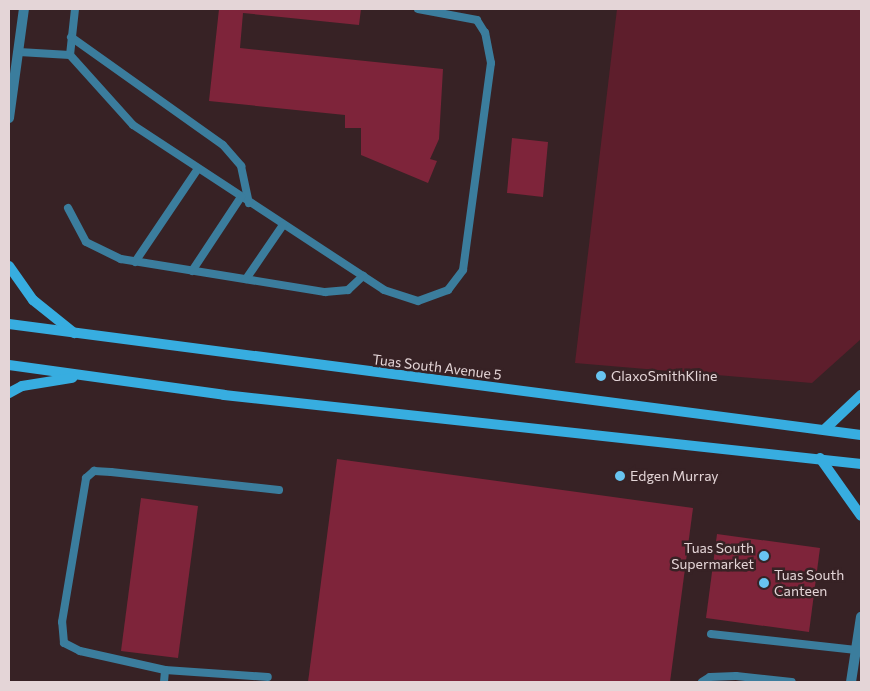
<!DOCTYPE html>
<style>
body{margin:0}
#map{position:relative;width:870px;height:691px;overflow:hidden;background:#372225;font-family:Commissioner,sans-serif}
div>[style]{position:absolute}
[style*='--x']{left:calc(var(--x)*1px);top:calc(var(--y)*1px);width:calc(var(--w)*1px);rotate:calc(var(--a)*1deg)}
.green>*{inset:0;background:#5e1e2c}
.building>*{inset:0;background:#7e243a}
.service>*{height:8px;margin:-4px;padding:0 4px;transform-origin:4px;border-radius:4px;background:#3b7d9d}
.minor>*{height:10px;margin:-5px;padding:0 5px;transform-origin:5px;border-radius:5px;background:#3b7d9d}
.tertiary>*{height:10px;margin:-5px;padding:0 5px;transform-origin:5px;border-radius:5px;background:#3b7d9d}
.secondary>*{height:10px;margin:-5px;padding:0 5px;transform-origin:5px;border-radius:5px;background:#37ade0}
.dots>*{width:14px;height:14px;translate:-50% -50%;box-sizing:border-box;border:2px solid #372225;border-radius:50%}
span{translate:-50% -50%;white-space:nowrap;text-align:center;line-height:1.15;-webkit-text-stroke:5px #372225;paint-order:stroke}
.street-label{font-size:14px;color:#e4d5d7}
.poi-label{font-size:14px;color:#e4d5d7}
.left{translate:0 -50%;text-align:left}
.right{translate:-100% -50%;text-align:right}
.frame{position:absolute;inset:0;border:10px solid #e4d5d7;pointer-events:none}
</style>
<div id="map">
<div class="green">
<i style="clip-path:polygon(617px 9px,861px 9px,861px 339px,812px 383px,575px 363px)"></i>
</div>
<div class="building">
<i style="clip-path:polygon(219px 9px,361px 9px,359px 25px,243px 13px,240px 48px,443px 69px,439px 139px,430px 159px,437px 161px,428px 183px,361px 155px,361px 128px,345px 128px,345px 115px,209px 101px)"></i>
<i style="clip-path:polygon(512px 138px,548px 142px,543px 197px,507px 193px)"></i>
<i style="clip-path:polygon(337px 459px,693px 508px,670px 682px,308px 682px)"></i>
<i style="clip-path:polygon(141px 498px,198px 506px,178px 658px,121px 651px)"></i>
<i style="clip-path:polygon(717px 534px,820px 548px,809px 632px,706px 618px)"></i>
</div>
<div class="service">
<i style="--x:75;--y:9;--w:46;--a:96.2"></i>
<i style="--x:70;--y:55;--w:94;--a:48"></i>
<i style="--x:133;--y:125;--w:300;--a:33.3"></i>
<i style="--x:384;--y:290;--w:36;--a:18"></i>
<i style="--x:418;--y:301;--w:32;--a:-20"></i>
<i style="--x:448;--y:290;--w:25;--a:-53"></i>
<i style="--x:463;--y:270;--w:209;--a:-82.3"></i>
<i style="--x:491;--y:63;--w:31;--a:-101"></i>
<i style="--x:485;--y:33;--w:15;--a:-122"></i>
<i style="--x:477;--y:20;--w:60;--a:-169.4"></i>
<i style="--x:71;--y:37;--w:186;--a:35.4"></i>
<i style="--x:223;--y:145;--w:28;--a:49"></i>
<i style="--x:241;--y:166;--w:38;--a:78"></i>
<i style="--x:19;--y:52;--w:51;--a:3.4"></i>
<i style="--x:68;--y:208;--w:38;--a:62"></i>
<i style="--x:86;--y:242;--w:39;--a:26"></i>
<i style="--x:121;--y:259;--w:207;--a:9.2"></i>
<i style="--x:325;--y:292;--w:23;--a:-5"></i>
<i style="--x:348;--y:290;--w:21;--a:-43"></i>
<i style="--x:135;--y:262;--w:111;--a:-56"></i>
<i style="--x:192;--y:271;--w:89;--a:-56.5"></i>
<i style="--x:246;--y:279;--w:65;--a:-55.6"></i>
<i style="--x:711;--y:634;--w:146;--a:6.3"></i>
<i style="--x:165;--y:670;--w:103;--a:3.9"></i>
<i style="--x:164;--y:682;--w:12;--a:-85"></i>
<i style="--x:165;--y:670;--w:87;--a:-167.4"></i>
<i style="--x:80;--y:651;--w:18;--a:-153"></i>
<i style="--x:64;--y:643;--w:21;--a:-95"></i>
<i style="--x:62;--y:622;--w:146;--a:-80.5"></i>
<i style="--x:86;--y:478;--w:11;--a:-41"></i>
<i style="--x:94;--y:471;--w:17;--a:3"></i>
<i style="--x:111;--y:472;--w:169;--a:6.1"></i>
<i style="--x:702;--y:682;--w:9;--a:-32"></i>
<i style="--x:710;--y:677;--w:26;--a:-2"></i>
<i style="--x:736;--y:676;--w:56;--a:6.1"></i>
</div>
<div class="minor">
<i style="--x:851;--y:682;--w:66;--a:-81.3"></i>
</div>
<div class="tertiary">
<i style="--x:9;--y:118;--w:110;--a:-82.2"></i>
</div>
<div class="secondary">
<i style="--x:9;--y:266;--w:42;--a:54.8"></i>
<i style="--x:33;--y:300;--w:53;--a:38.8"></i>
<i style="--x:9;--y:324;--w:859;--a:7.42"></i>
<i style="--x:9;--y:365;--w:217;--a:7.9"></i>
<i style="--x:224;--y:395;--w:641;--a:6.18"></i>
<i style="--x:9;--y:393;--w:15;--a:-28"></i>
<i style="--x:22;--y:386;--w:51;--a:-9.1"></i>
<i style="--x:825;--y:429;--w:50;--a:-43.4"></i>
<i style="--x:820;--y:458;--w:71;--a:54.7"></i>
</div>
<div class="dots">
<i style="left:601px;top:376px;background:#68c4f0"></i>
<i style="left:620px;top:476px;background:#68c4f0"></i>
<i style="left:764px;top:556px;background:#68c4f0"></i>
<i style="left:764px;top:583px;background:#68c4f0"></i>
</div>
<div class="street-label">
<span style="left:437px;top:367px;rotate:7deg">Tuas South Avenue 5</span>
</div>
<div class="poi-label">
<span class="left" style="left:611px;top:376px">GlaxoSmithKline</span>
<span class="left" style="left:630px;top:476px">Edgen Murray</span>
<span class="right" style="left:754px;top:556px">Tuas South<br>Supermarket</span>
<span class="left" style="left:774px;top:583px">Tuas South<br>Canteen</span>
</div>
<div class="frame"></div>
</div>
